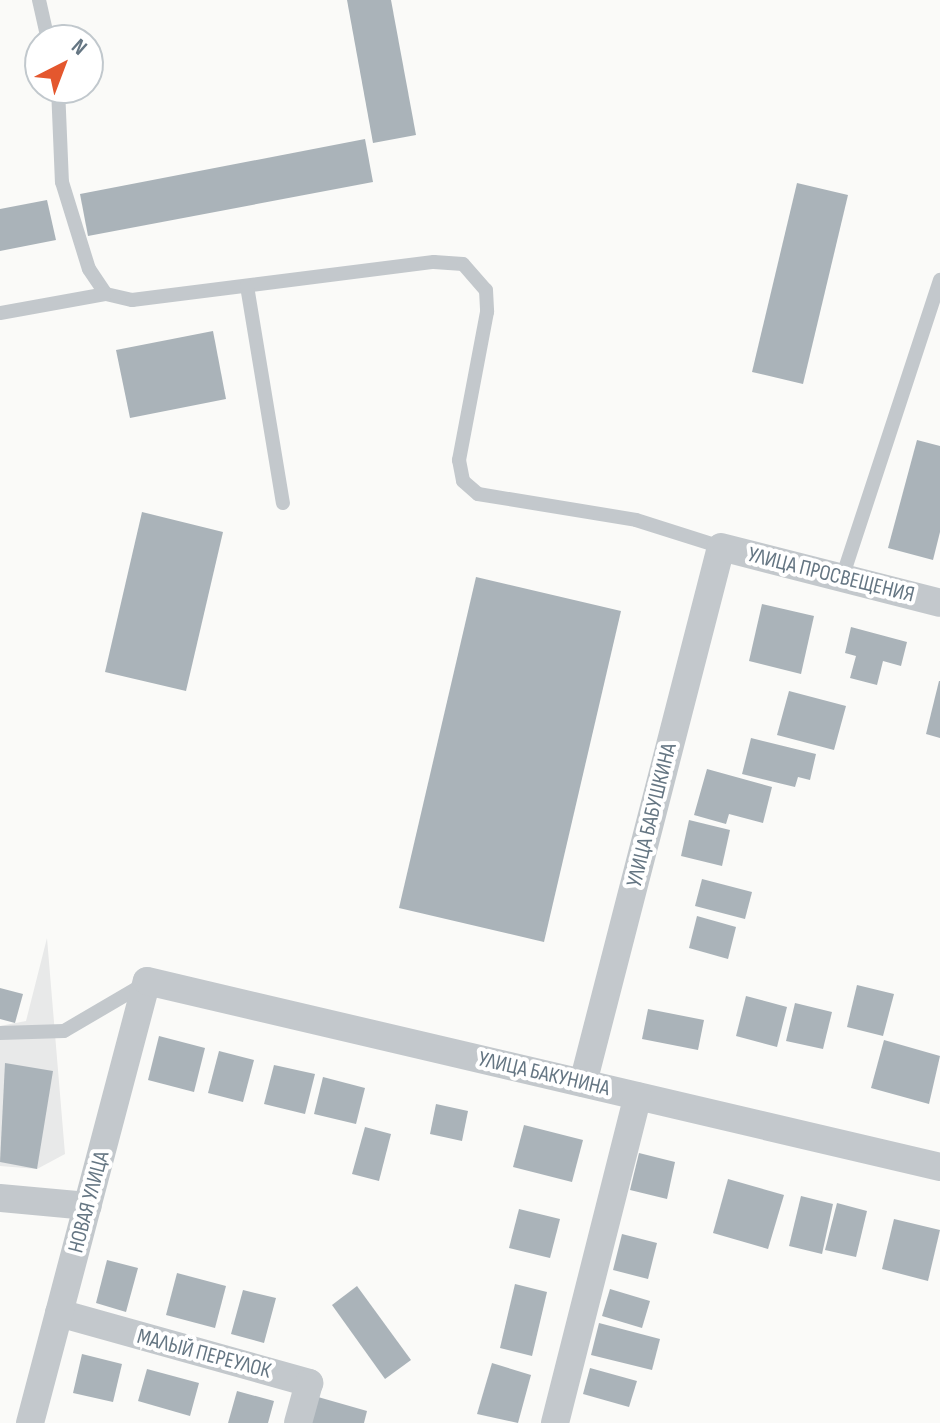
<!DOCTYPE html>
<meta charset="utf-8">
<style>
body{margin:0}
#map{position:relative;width:940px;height:1423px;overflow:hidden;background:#fafaf8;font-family:"Sofia Sans Condensed",sans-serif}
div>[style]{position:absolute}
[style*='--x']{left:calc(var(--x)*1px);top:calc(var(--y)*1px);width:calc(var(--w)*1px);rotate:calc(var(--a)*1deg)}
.built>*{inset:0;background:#e8e9e9}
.building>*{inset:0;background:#aab3b9}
.lane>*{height:14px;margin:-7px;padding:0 7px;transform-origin:7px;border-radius:7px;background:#c3c8cc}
.street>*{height:28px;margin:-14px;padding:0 14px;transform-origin:14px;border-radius:14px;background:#c3c8cc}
span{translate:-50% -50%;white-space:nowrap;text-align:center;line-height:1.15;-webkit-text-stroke:8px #fff;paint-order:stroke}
.street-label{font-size:22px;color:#657683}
.north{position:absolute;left:24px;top:24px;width:80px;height:80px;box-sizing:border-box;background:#fff;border:2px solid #c1c8cd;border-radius:50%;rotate:42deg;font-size:22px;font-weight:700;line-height:32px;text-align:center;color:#657683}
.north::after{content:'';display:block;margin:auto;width:28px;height:36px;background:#e4572e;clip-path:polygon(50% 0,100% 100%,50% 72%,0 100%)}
</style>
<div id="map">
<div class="built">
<i style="clip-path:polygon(47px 938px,65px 1154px,37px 1169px,0 1166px,0 1026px,26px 1021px)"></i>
</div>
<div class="building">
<i style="clip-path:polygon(347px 0,391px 0,416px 135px,373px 143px)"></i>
<i style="clip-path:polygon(365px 139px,373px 182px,88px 236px,80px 194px)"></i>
<i style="clip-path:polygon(797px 183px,848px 195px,803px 384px,752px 372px)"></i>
<i style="clip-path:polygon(47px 200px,56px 240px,0 251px,0 209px)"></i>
<i style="clip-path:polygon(213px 331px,226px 399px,130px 418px,116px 350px)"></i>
<i style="clip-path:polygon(917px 440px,940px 446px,940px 532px,933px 560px,888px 548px)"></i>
<i style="clip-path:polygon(142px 512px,223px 532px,186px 691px,105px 672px)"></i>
<i style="clip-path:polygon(476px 577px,621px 611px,544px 942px,399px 908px)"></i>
<i style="clip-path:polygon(762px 604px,814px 616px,801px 674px,749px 661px)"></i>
<i style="clip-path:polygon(851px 627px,907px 642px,901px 666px,883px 661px,877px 685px,850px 678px,856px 656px,845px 653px)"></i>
<i style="clip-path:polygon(939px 681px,940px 681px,940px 738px,926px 734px)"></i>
<i style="clip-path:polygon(789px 691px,846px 706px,834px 750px,777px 735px)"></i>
<i style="clip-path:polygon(751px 738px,816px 754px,810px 780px,798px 777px,795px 787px,742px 774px)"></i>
<i style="clip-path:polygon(707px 769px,772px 787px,763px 823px,729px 814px,726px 824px,694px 815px)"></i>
<i style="clip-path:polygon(689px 820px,730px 830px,722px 866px,681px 856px)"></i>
<i style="clip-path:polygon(702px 879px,752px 892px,745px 919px,695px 906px)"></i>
<i style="clip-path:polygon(697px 916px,736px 927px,728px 959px,689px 948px)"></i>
<i style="clip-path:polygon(857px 985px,894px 994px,883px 1036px,847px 1027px)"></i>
<i style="clip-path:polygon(0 988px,23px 994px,15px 1023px,0 1019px)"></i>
<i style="clip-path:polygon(746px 996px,787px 1007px,777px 1047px,736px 1036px)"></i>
<i style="clip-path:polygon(795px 1003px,832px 1012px,823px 1049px,786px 1041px)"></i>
<i style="clip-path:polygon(648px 1009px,704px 1020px,698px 1050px,642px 1039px)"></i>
<i style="clip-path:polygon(159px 1036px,205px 1048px,194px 1092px,148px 1080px)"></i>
<i style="clip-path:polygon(884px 1040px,940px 1056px,929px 1104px,871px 1088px)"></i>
<i style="clip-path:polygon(219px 1051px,254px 1060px,243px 1102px,208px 1093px)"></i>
<i style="clip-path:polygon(5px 1063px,53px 1071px,37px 1169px,0 1162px)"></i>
<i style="clip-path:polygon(274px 1065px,315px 1074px,305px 1114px,264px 1104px)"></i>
<i style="clip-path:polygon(323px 1077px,365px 1088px,356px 1124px,314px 1114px)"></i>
<i style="clip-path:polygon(436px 1104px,468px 1111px,462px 1141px,430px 1134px)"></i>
<i style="clip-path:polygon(524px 1125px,583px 1140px,572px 1182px,513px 1167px)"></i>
<i style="clip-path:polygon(365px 1127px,391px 1134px,379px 1181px,352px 1174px)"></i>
<i style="clip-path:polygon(639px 1153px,675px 1162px,667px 1199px,630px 1190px)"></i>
<i style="clip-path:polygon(728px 1179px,784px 1195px,768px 1249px,713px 1233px)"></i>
<i style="clip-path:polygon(801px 1196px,833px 1204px,822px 1254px,789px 1246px)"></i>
<i style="clip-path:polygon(837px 1203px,867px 1211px,856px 1257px,825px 1250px)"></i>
<i style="clip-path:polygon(519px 1209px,560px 1219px,550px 1258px,509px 1248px)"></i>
<i style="clip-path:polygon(894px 1219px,940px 1230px,928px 1281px,882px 1269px)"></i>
<i style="clip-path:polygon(622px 1234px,657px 1243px,648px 1279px,613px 1270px)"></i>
<i style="clip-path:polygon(107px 1260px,138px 1268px,126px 1312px,96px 1303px)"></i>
<i style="clip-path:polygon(177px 1273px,226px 1286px,215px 1328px,166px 1315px)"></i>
<i style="clip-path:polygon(515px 1284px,547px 1292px,532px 1356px,500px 1348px)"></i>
<i style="clip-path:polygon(357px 1286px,411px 1360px,385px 1379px,332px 1305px)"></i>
<i style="clip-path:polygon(610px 1289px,650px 1301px,642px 1328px,602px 1316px)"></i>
<i style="clip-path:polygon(243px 1290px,276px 1298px,264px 1343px,231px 1334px)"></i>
<i style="clip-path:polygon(599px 1323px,660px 1339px,652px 1370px,591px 1355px)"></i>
<i style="clip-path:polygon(82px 1354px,122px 1364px,113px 1402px,73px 1393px)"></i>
<i style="clip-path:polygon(492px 1363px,531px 1375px,518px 1423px,477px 1414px)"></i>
<i style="clip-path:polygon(590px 1368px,637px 1381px,629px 1407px,583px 1394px)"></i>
<i style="clip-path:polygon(147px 1369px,199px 1383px,190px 1416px,138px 1401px)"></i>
<i style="clip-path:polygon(237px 1391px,274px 1401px,268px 1423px,228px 1423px)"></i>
<i style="clip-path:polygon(318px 1397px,367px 1411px,364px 1423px,310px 1423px)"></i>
</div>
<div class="lane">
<i style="--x:39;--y:0;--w:41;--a:77.3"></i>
<i style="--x:58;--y:88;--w:94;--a:87.6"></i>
<i style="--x:62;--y:182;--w:91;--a:72.8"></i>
<i style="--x:89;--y:269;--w:30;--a:56"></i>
<i style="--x:106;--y:294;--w:27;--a:13"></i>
<i style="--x:132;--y:300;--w:304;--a:-7.2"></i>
<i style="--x:434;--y:262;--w:29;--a:4"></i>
<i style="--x:463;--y:264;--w:35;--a:49"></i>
<i style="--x:486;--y:290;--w:22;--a:87"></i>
<i style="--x:487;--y:312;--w:151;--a:100.7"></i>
<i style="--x:459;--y:460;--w:21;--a:79"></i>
<i style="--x:463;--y:481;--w:20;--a:41"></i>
<i style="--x:478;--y:494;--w:160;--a:9.3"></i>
<i style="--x:636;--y:520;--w:89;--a:17.6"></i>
<i style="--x:247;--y:286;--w:220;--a:80.6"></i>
<i style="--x:0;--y:313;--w:108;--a:-10.2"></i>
<i style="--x:842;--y:578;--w:314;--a:-71.8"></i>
<i style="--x:0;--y:1033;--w:64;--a:-1.8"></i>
<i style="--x:64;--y:1031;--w:93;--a:-30.4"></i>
</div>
<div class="street">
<i style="--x:583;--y:1083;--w:553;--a:-75.56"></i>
<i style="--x:721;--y:547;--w:226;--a:14.3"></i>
<i style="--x:0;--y:1198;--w:88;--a:5.2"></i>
<i style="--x:59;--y:1313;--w:260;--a:15.6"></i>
<i style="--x:309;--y:1383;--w:41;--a:105.4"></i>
<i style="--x:30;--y:1423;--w:457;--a:-75.2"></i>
<i style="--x:147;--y:981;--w:815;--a:13.2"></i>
<i style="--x:555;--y:1423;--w:337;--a:-75.8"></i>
</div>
<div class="street-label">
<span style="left:831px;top:575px;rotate:14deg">УЛИЦА ПРОСВЕЩЕНИЯ</span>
<span style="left:652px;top:815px;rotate:-76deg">УЛИЦА БАБУШКИНА</span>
<span style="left:544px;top:1074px;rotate:13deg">УЛИЦА БАКУНИНА</span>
<span style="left:89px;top:1202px;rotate:-75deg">НОВАЯ УЛИЦА</span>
<span style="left:204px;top:1354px;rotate:15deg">МАЛЫЙ ПЕРЕУЛОК</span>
</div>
<div class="north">N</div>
</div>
